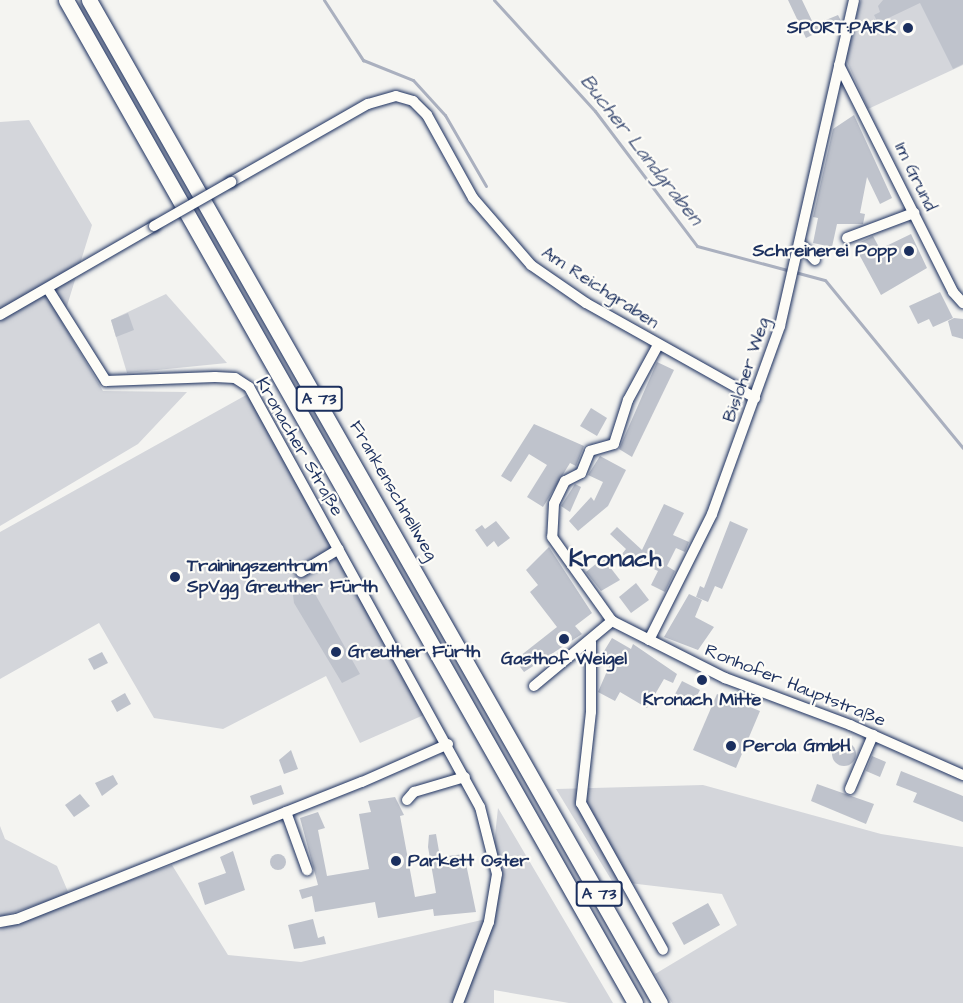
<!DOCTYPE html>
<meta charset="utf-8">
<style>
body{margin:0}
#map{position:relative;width:963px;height:1003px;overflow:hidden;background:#f4f4f1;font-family:"Architects Daughter",sans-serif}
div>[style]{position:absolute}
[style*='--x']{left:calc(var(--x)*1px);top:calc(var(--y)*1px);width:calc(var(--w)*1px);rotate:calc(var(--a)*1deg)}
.green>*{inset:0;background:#d4d6db}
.stream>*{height:3px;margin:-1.5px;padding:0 1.5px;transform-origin:1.5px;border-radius:1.5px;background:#aab0bf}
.building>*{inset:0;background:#bfc3cc}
.round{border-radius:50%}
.roads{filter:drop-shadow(0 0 2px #1b2f5e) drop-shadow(0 0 2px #1b2f5e)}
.minor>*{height:10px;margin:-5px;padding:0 5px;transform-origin:5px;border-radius:5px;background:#fdfcf7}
.highway>*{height:15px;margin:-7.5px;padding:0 7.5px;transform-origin:7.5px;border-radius:7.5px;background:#fdfcf7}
.bridges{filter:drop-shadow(0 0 2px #1b2f5e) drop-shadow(0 0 2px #1b2f5e)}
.minor-bridge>*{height:10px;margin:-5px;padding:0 5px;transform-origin:5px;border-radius:5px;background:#fdfcf7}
.dots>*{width:16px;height:16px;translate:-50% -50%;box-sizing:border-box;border:3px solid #fdfcf7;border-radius:50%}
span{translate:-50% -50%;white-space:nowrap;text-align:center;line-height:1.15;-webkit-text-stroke:4.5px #fdfcf7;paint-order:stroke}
.shield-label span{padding:2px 4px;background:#fdfcf7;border:2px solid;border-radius:4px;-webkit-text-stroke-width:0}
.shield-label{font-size:16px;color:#1b2f5e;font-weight:700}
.poi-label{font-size:18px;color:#1b2f5e;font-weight:700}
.right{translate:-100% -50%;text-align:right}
.left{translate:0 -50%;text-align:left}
.street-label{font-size:18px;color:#1b2f5e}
.water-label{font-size:20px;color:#46567b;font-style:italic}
.district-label{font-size:24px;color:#1b2f5e;font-weight:700}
</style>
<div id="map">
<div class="green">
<i style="clip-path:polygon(861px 0,963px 0,963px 65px,868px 109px,845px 57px)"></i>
<i style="clip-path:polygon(29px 120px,92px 225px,62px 322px,103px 391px,187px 392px,138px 444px,0 526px,0 122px)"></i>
<i style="clip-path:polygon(166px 294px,227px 363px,127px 373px,111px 320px)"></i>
<i style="clip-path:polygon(248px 394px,426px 714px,360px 743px,326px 676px,223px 729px,154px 718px,99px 623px,0 679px,0 532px)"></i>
<i style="clip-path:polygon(703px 785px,881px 834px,963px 847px,963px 1003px,672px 1003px,655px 974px,737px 925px,722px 894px,612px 881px,556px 789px)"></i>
<i style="clip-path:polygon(498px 808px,613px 1003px,569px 1003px,494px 990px,494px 1003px,0 1003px,0 928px,172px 865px,228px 955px,301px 962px,486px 919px)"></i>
<i style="clip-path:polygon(0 826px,5px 839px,57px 866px,69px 894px,0 917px)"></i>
</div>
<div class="stream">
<i style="--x:324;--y:0;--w:72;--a:57"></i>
<i style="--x:363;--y:60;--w:54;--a:21.8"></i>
<i style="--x:413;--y:80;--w:47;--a:47.6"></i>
<i style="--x:445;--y:115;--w:82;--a:60"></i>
<i style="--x:494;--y:0;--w:150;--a:47.7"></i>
<i style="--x:595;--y:111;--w:169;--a:52.9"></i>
<i style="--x:697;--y:246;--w:132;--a:14.9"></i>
<i style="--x:825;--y:280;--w:217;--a:50.6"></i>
</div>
<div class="building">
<i style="clip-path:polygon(788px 0,802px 0,814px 25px,838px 15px,841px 21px,806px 38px)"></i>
<i style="clip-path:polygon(883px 0,963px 0,963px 64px,953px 69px,920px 3px,878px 23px,874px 15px,880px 12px,878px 6px)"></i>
<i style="clip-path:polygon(854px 115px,892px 198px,880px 204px,867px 177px,860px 213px,865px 214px,863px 224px,837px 224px,832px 247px,813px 243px,818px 218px,813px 217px,833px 129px)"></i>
<i style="clip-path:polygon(911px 234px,927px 268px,881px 295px,854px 245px,873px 236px,880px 249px)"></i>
<i style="clip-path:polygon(940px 292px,953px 318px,933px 327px,929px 319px,918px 324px,909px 306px)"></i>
<i style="clip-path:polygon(128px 313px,134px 330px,116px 337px,111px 320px)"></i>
<i style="clip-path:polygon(954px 318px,963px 319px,963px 339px,952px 336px,948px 321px)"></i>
<i style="clip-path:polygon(657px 362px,674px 370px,632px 457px,619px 449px)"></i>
<i style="clip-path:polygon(591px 408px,607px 418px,597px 436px,580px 426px)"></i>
<i style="clip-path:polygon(534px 424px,584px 446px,576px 466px,570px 463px,543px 507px,527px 497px,547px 465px,529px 454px,511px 482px,501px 476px)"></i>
<i style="clip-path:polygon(600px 456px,626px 470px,608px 506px,578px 531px,569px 521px,591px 497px,594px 501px,603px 482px,588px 475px)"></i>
<i style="clip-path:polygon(575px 484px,581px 487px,570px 512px,561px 506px)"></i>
<i style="clip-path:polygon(664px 504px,684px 513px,673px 535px,689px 542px,685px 552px,676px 548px,667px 566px,675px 571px,665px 592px,651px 585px,658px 571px,637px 561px,634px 565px,622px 554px,626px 549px,610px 534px,617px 527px,642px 550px)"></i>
<i style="clip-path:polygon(496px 521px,510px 538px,498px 547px,494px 541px,487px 547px,475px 530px,482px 525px,485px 529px)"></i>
<i style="clip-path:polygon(730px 521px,748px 529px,722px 589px,715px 586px,708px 602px,696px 597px,700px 586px,704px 588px)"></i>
<i style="clip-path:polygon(549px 547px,592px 613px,575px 626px,582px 634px,524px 672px,515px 660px,557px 627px,530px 592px,538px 585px,526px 570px)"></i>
<i style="clip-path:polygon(603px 558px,620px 580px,601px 591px,586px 572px)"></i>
<i style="clip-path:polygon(636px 583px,649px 600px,631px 613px,619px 597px)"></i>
<i style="clip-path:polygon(310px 585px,360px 674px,342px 683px,294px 603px,293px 595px)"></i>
<i style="clip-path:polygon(689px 594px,702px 600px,695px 617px,714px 627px,698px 650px,664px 637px)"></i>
<i style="clip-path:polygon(612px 638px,631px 649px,633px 644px,677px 674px,673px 683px,664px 679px,647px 708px,620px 692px,615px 701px,598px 692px,611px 662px,605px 665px,598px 661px)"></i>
<i style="clip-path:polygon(102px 652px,108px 663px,94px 670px,88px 659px)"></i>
<i style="clip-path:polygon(682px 681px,700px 690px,691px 707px,673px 698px)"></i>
<i style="clip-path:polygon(125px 693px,131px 704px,117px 712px,111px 701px)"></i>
<i style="clip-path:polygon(717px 694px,760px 711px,736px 768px,693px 750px)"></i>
<i class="round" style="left:832px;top:742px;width:24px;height:24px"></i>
<i style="clip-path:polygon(291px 750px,298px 769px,284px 774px,279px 760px)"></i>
<i style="clip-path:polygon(872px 756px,886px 762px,880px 777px,866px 771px)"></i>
<i style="clip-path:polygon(901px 771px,963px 796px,963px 822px,913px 802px,917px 793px,896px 785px)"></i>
<i style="clip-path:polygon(113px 775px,118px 784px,102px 796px,95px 783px)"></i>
<i style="clip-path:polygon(817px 784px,874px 804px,866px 824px,811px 801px)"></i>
<i style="clip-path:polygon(281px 785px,284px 794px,253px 805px,250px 796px)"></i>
<i style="clip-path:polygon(80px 794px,90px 806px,74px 817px,65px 805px)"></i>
<i style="clip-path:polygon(395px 797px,404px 815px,400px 816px,415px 897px,436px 893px,428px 847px,429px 835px,436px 834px,440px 857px,464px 854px,476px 912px,434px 916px,433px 909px,378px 918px,375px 902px,315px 912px,312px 896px,302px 899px,299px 890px,318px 885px,300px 818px,318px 812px,325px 828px,318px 830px,327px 876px,369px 869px,359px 814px,371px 812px,368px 801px)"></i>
<i style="clip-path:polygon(233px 851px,245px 890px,205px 905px,198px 883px,226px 873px,220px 857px)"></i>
<i class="round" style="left:270px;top:854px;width:16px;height:16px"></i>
<i style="clip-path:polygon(708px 903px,720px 925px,684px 945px,672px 923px)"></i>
<i style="clip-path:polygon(313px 919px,318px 938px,324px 936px,326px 944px,294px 949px,288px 925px)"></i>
</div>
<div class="roads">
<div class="minor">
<i style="--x:839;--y:65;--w:254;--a:63.3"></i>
<i style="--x:953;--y:292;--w:15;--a:48"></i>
<i style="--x:231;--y:182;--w:158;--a:-29.7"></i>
<i style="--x:368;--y:104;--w:29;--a:-16"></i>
<i style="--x:396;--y:96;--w:18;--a:16"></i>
<i style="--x:413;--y:101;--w:20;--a:45"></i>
<i style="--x:427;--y:115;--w:95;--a:61"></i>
<i style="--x:473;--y:198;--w:89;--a:49.1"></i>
<i style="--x:531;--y:265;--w:67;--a:34.6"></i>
<i style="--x:586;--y:303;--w:194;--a:29.3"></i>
<i style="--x:847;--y:238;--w:72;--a:-20.5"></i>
<i style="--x:802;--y:246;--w:19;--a:47"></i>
<i style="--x:48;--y:289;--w:109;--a:57.8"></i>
<i style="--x:106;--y:381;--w:109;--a:-2.1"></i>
<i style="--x:215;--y:377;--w:20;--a:3"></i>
<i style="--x:235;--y:378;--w:17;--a:33"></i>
<i style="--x:249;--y:387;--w:479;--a:61.2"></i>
<i style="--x:480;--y:807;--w:69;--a:75.8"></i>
<i style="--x:497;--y:874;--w:49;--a:99.5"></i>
<i style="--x:489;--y:922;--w:87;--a:110.9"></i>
<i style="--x:0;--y:315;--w:178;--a:-30"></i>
<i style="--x:658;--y:345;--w:63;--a:118.6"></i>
<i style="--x:628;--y:400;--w:46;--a:107.7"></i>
<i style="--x:614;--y:444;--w:25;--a:164"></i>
<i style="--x:590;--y:451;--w:24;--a:112"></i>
<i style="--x:581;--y:473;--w:18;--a:153"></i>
<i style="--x:565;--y:481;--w:25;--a:116"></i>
<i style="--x:554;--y:504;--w:33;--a:93"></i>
<i style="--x:552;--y:537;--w:103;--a:54.5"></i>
<i style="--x:612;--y:621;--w:127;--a:26.8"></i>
<i style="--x:725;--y:678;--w:134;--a:20.6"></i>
<i style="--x:850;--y:725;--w:124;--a:23.9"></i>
<i style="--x:301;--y:572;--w:44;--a:-31.2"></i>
<i style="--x:649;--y:640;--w:141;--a:-63.4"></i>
<i style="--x:712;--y:514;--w:200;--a:-70.1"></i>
<i style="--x:780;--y:326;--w:334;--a:-77.2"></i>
<i style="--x:591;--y:642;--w:70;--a:90"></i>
<i style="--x:591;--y:712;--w:92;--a:96.3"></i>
<i style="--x:581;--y:803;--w:168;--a:60.8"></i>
<i style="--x:534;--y:686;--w:102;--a:-39.8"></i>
<i style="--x:850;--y:789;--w:59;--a:-66.9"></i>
<i style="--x:407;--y:800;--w:11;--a:-49"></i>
<i style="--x:414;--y:792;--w:53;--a:-16.4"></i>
<i style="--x:286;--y:812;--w:62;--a:70.1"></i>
<i style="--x:0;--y:922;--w:17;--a:-10"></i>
<i style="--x:17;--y:919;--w:371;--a:-21.7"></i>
<i style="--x:362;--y:782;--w:94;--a:-23.8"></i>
</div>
<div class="highway">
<i style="--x:66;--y:0;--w:1153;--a:60.43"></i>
<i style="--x:89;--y:0;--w:1154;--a:60.35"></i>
</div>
</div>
<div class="bridges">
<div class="minor-bridge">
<i style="--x:154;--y:226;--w:89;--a:-29.7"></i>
</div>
</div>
<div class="dots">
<i style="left:908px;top:28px;background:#1b2f5e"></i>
<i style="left:909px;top:251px;background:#1b2f5e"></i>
<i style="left:175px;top:577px;background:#1b2f5e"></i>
<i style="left:564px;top:639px;background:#1b2f5e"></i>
<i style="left:336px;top:652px;background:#1b2f5e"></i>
<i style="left:702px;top:680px;background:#1b2f5e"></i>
<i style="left:731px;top:746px;background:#1b2f5e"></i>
<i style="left:396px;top:861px;background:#1b2f5e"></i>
</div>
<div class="shield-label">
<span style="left:319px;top:399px">A 73</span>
<span style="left:599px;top:894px">A 73</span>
</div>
<div class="poi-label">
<span class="right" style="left:896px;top:28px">SPORT:PARK</span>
<span class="right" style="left:897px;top:251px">Schreinerei Popp</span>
<span class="left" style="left:187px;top:577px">Trainingszentrum<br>SpVgg Greuther Fürth</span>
<span class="left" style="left:348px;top:652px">Greuther Fürth</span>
<span style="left:564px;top:659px">Gasthof Weigel</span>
<span style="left:702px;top:700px">Kronach Mitte</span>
<span class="left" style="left:743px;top:746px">Perola GmbH</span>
<span class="left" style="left:408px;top:861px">Parkett Oster</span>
</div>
<div class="street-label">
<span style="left:915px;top:177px;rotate:64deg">Im Grund</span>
<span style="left:600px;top:288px;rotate:33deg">Am Reichgraben</span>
<span style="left:747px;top:370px;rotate:-71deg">Bisloher Weg</span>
<span style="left:299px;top:447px;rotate:60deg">Kronacher Straße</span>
<span style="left:393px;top:491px;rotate:60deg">Frankenschnellweg</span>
<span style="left:795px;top:686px;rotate:22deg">Ronhofer Hauptstraße</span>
</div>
<div class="water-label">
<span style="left:641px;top:150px;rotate:52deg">Bucher Landgraben</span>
</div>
<div class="district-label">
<span style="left:615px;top:560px">Kronach</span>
</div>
</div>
